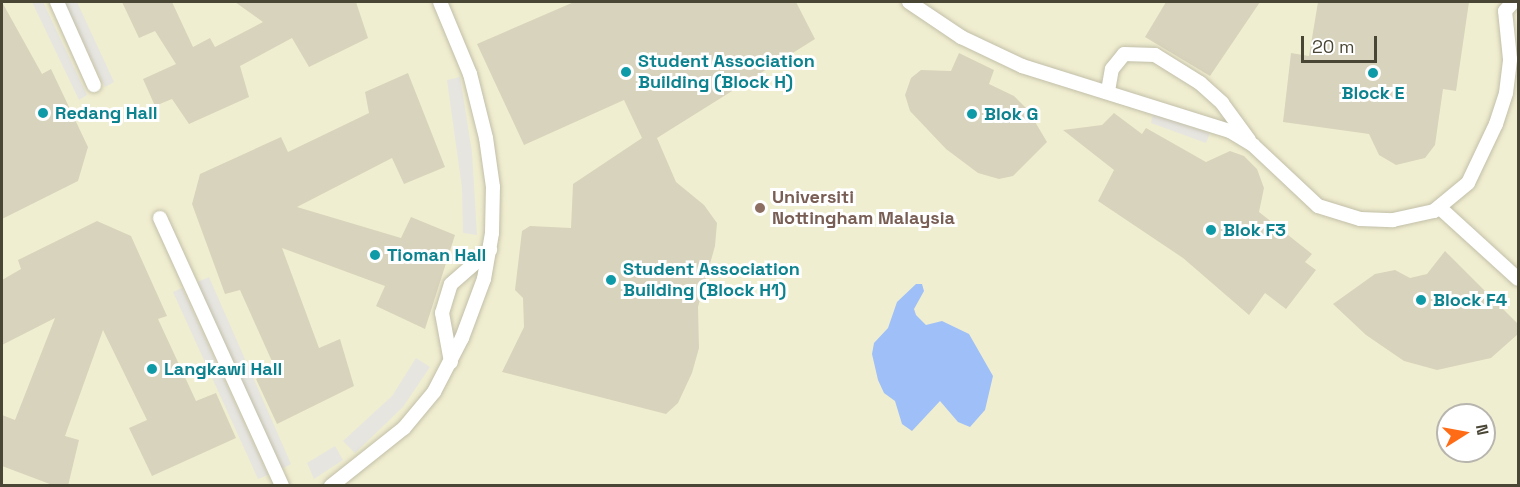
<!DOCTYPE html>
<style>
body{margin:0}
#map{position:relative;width:1520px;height:487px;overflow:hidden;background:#f5f4e8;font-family:"Space Grotesk",sans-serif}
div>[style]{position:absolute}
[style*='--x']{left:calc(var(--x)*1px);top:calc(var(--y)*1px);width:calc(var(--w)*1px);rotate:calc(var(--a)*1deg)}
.education>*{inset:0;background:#f0eed0}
.parking>*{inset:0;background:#e6e5e0}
.water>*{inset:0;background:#9ebff8}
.building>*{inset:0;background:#d8d3bc}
.roads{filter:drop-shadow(0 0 2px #c2bfa9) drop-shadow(0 0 2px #c2bfa9)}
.service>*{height:14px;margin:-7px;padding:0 7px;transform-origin:7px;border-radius:7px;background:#fff}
.dots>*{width:16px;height:16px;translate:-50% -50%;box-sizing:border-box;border:3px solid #fff;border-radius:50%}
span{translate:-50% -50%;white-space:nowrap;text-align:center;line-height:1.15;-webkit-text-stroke:6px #fff;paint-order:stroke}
.culture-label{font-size:18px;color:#0d838f;font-weight:700}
.left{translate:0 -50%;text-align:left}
.education-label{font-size:18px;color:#785e54;font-weight:700}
.frame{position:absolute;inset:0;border:3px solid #4a4635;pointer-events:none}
.north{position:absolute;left:1436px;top:403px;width:60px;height:60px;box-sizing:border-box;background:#fff;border:2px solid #b7b5ae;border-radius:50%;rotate:79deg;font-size:16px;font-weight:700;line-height:24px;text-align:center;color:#4a4635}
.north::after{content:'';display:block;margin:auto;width:21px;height:27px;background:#ff6c15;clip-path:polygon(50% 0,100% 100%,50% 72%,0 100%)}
.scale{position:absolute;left:1301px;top:36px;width:76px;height:27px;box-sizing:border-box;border:3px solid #4a4635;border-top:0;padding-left:8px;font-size:18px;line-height:21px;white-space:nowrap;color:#4a4635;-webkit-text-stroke:4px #fff;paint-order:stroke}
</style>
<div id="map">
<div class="education">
<i style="clip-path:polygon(evenodd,2px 2px,1518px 2px,1518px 485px,2px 485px,2px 2px,1448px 415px,1484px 415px,1484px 451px,1448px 451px,1448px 415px)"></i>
</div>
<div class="parking">
<i style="clip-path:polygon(32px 2px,43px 2px,87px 95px,79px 100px)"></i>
<i style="clip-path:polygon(64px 2px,77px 2px,114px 82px,105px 87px)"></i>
<i style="clip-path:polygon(460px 77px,472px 152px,477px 235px,463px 233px,462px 188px,447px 80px)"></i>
<i style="clip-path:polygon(1153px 114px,1210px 133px,1206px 143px,1151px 123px)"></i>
<i style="clip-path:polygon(209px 277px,291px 464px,280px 470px,197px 282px)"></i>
<i style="clip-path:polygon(182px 288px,268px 475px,258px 479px,173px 292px)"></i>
<i style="clip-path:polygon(416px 358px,430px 367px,403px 407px,355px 453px,343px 441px,392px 396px)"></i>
<i style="clip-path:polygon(335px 446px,343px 460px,314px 479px,307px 463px)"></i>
</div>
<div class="water">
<i style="clip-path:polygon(916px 284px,922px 284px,924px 291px,914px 309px,916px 315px,926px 325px,942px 321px,969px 334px,993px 376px,985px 410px,970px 427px,958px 422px,940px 401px,912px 431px,902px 424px,895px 401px,884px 393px,878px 380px,872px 354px,874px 343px,888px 328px,897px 302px)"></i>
</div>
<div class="building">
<i style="clip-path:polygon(2px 2px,42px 74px,51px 69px,88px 147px,78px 181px,2px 219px)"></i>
<i style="clip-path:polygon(122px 2px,172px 2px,193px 47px,210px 38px,215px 47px,263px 22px,235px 2px,356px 2px,368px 38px,309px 67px,292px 38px,240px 66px,249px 97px,189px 124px,172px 99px,155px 106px,143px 79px,176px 64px,155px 31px,139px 38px)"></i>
<i style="clip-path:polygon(574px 2px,796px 2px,815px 39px,657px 138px,676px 182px,704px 205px,717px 223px,715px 246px,698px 307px,699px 348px,692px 373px,678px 403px,666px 414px,502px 372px,524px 327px,523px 298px,515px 290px,522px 231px,530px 226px,571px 228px,573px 184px,642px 138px,624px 100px,524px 145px,477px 44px)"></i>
<i style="clip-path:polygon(1166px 2px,1260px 2px,1210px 76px,1145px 37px)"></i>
<i style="clip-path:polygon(1318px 2px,1469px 2px,1456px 91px,1443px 89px,1435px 145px,1425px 158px,1396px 165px,1379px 155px,1369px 134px,1283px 122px,1291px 53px,1309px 56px)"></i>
<i style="clip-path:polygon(959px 53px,994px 70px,989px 84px,1014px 96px,1028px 110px,1047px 142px,1013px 176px,999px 179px,978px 173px,946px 149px,910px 111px,905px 95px,911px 78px,921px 70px,951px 71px)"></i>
<i style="clip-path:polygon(408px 73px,445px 167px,404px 184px,392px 158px,297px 207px,401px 238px,411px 217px,455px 235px,425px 329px,376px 306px,385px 286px,282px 248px,319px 348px,340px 339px,354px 386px,277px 424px,256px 379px,275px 368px,240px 290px,225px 294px,192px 204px,200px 174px,281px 137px,288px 152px,369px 113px,365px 92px)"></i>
<i style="clip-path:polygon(1114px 113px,1142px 134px,1146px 128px,1206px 162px,1230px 151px,1244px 156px,1257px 169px,1264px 188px,1259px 212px,1312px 254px,1305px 262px,1316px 270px,1286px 309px,1265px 293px,1249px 315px,1183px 258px,1098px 201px,1114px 170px,1063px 130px,1102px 125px)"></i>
<i style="clip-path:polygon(97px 221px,131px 236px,167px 316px,158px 319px,196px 401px,216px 393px,236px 438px,152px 476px,129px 428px,147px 420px,103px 330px,65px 436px,79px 440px,68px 486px,55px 486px,2px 466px,2px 415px,15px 420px,55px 318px,2px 345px,2px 280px,21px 269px,18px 260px)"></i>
<i style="clip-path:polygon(1445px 251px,1518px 324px,1518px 334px,1491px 358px,1437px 370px,1404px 361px,1366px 335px,1333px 304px,1375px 274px,1395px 270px,1410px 278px,1427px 274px)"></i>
</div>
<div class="roads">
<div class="service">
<i style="--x:57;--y:2;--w:91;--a:66"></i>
<i style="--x:909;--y:2;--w:63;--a:33.9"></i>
<i style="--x:961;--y:37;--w:68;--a:25.4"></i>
<i style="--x:1022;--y:66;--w:218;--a:17.4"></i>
<i style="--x:1230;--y:131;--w:27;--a:31"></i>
<i style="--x:1253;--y:145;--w:89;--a:43.2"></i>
<i style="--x:1318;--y:206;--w:44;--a:17.2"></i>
<i style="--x:1360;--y:219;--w:33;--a:2"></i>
<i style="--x:1393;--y:220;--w:42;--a:-12.4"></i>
<i style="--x:1434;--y:211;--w:44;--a:-39.5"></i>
<i style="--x:1468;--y:183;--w:65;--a:-64.6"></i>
<i style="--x:1496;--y:124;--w:33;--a:-72"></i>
<i style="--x:1506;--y:93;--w:34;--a:-83"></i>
<i style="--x:1510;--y:59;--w:48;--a:-95.9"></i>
<i style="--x:1505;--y:11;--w:12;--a:-48"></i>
<i style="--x:1108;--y:91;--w:22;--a:-80"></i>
<i style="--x:1112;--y:69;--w:19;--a:-51"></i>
<i style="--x:1124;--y:54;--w:31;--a:2"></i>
<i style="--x:1155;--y:55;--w:53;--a:31.9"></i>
<i style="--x:1200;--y:83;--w:30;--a:42"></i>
<i style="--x:1222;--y:103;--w:46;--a:53.9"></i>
<i style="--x:1440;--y:208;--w:105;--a:42.3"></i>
<i style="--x:160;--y:218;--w:294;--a:65.5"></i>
<i style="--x:451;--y:362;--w:50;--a:-100.4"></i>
<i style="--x:442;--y:313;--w:30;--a:-73"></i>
<i style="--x:451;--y:284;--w:52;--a:-41.1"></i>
<i style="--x:331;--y:486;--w:93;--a:-38.5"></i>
<i style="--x:404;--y:428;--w:47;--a:-50.2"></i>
<i style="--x:434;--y:392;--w:61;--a:-62.6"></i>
<i style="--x:462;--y:338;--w:63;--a:-69.6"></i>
<i style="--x:484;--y:279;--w:47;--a:-80.1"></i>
<i style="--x:492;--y:233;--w:46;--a:-88.8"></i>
<i style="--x:493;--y:187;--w:49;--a:-98.1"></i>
<i style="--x:486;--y:138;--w:66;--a:-104"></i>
<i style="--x:470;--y:74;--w:78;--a:-112.6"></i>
</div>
</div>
<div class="dots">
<i style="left:626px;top:72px;background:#0f9aa8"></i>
<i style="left:1373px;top:73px;background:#0f9aa8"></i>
<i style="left:43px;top:113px;background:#0f9aa8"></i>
<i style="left:972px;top:114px;background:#0f9aa8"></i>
<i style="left:760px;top:208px;background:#8d6e63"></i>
<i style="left:1211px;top:230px;background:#0f9aa8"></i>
<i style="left:375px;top:255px;background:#0f9aa8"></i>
<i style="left:611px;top:280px;background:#0f9aa8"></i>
<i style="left:1421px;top:300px;background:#0f9aa8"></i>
<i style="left:152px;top:369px;background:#0f9aa8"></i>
</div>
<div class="culture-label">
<span class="left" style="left:638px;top:72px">Student Association<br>Building (Block H)</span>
<span style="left:1373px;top:93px">Block E</span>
<span class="left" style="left:55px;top:113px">Redang Hall</span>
<span class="left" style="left:984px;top:114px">Blok G</span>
<span class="left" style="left:1223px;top:230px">Blok F3</span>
<span class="left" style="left:387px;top:255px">Tioman Hall</span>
<span class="left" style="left:623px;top:280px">Student Association<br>Building (Block H1)</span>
<span class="left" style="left:1433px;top:300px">Block F4</span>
<span class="left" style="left:164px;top:369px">Langkawi Hall</span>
</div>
<div class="education-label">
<span class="left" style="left:772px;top:208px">Universiti<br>Nottingham Malaysia</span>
</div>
<div class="frame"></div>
<div class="north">N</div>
<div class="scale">20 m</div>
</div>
